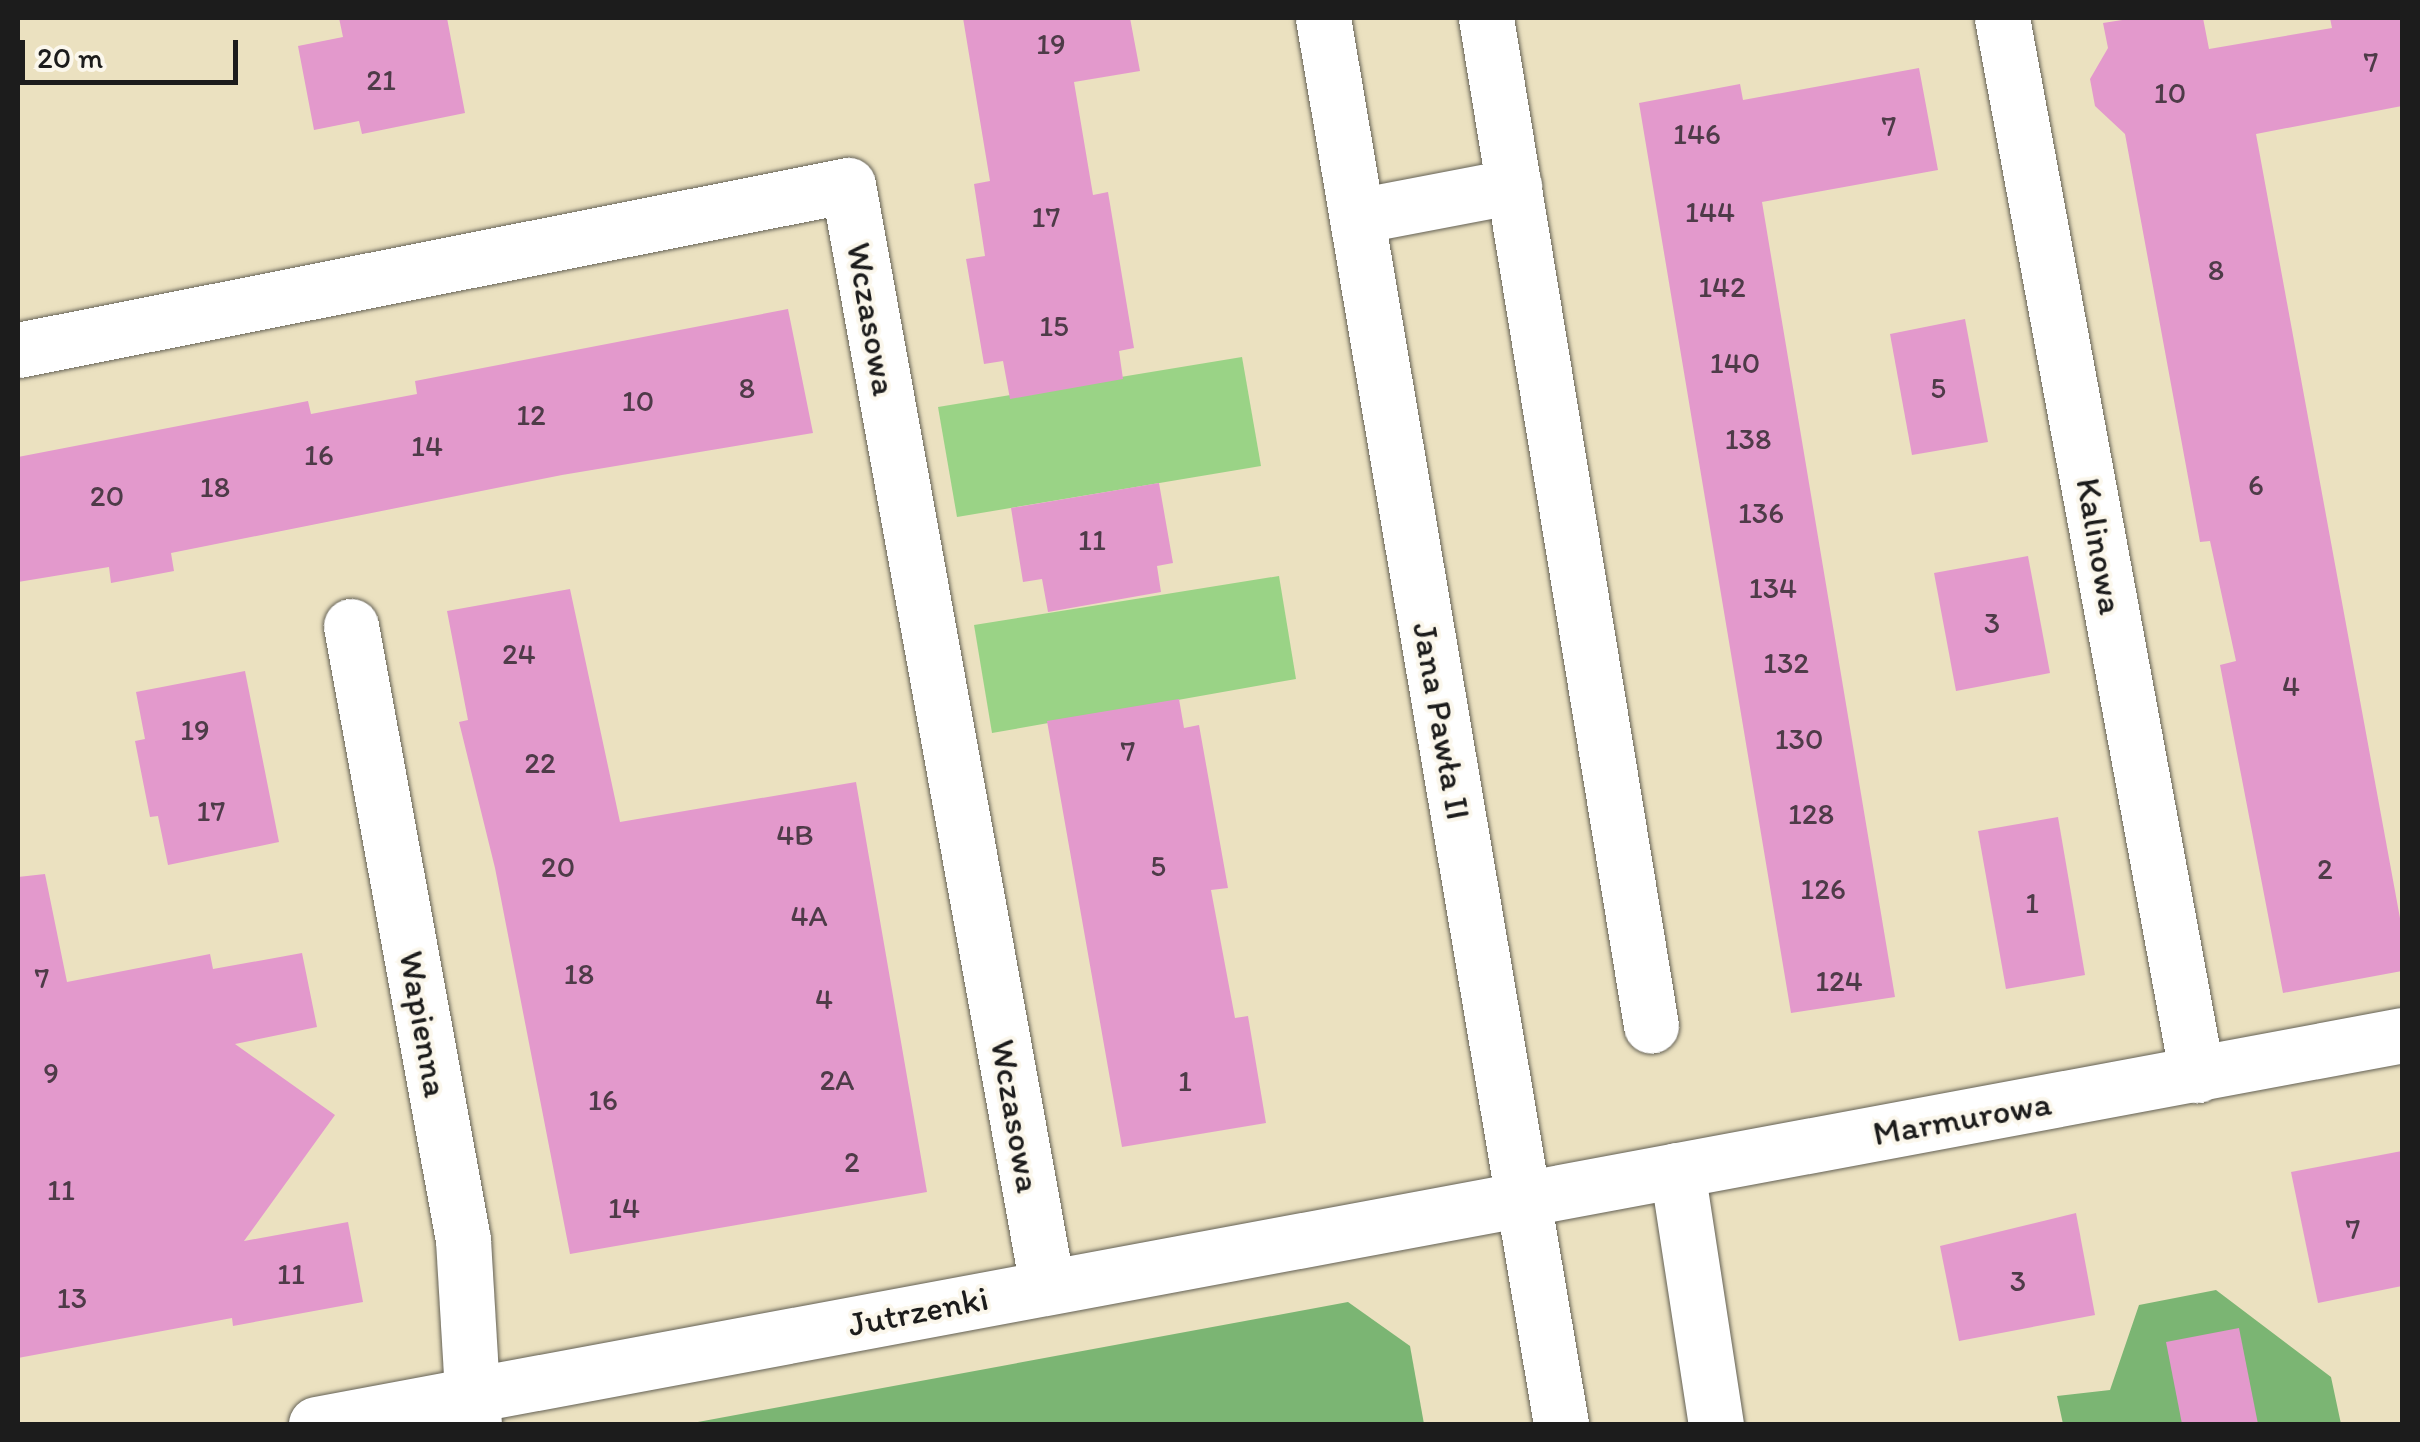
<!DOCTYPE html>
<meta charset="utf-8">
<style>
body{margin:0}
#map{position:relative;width:2420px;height:1442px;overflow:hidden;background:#ebe1c0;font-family:Itim,sans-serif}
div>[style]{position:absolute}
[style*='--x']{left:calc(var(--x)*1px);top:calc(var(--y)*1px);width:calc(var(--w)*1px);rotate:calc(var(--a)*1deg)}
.green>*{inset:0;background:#9ad386}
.forest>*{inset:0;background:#7bb573}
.building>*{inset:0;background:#e399cc}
.roads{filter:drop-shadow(0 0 2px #646155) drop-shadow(0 0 2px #646155)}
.street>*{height:55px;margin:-27.5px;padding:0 27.5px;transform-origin:27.5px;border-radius:27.5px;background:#fff}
.secondary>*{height:55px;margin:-27.5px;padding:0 27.5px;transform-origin:27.5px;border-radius:27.5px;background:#fff}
span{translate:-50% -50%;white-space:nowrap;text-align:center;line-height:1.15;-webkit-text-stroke:8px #fbf7ec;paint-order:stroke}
.number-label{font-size:30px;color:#4e3b48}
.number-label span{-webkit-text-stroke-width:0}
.street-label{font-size:35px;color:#1c1c1c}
.frame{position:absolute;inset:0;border:20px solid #1c1c1c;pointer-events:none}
.scale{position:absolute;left:20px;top:40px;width:218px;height:45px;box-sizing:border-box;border:5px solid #1c1c1c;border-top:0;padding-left:12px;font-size:30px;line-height:35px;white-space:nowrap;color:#1c1c1c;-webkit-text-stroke:8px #fbf7ec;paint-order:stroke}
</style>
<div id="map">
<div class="green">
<i style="clip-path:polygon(1242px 357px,1261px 466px,957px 517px,938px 407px)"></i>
<i style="clip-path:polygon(1279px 576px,1296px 679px,992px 733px,974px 625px)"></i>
</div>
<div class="forest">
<i style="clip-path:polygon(2216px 1290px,2331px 1377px,2341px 1424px,2063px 1424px,2057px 1396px,2110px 1390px,2139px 1305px)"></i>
<i style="clip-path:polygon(1348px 1302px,1410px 1346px,1424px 1424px,687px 1424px)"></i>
</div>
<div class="building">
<i style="clip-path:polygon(339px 18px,447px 18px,465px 113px,362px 134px,359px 121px,314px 130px,298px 46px,343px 37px)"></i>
<i style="clip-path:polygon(963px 18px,1130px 18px,1140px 71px,1074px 82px,1093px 195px,1108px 192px,1134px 348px,1119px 351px,1123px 379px,1010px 399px,1003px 361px,984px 364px,966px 259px,985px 256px,974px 184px,990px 181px)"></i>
<i style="clip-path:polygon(2135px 18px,2203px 18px,2209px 49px,2332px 28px,2330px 18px,2402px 18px,2402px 106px,2256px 134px,2402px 929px,2402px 971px,2283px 993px,2220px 665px,2236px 661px,2210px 541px,2200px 542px,2125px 134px,2095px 106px,2090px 79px,2108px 48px,2103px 23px)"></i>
<i style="clip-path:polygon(1919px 68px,1938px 170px,1762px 202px,1895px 997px,1791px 1013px,1639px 103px,1740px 84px,1743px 100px)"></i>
<i style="clip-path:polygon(788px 309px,813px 433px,562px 475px,171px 553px,174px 571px,111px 583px,109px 567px,18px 582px,18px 457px,308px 401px,311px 414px,417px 394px,415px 381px)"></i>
<i style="clip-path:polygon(1965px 319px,1988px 442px,1912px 455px,1890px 334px)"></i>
<i style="clip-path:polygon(1159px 483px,1173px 563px,1157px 566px,1161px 592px,1048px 612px,1042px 579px,1023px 582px,1011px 508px)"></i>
<i style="clip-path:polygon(2028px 556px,2050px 673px,1956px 691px,1934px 573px)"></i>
<i style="clip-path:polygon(570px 589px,620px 822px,856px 782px,927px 1192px,570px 1254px,495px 868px,459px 722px,468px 720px,447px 611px)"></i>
<i style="clip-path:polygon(245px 671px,279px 842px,168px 865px,158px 816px,150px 817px,135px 741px,145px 739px,136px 692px)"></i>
<i style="clip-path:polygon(1179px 699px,1184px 728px,1199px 725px,1228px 888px,1211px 890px,1235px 1018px,1248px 1016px,1266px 1123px,1122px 1147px,1047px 721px)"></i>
<i style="clip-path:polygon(2058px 817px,2085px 975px,2006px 989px,1978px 831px)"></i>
<i style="clip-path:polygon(45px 874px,67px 982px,210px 954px,213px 969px,302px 953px,317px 1027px,235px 1044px,335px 1115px,244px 1241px,348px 1222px,363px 1302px,233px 1326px,232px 1318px,18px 1358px,18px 877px)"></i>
<i style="clip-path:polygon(2402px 1151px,2402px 1286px,2318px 1303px,2291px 1172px)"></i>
<i style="clip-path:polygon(2076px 1213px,2095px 1315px,1959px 1341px,1940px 1246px)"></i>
<i style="clip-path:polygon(2239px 1328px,2258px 1424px,2182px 1424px,2166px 1342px)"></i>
</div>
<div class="roads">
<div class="street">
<i style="--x:1486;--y:18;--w:1021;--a:80.7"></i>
<i style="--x:2002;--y:18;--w:1075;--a:79.55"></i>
<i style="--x:1357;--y:216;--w:160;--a:-10.8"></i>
<i style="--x:18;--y:350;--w:846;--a:-11.24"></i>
<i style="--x:848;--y:185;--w:1119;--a:79.75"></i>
<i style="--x:351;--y:626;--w:624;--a:79.66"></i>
<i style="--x:463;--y:1240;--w:184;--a:86.6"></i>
<i style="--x:1677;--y:1170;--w:257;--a:81.3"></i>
<i style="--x:316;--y:1424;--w:2122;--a:-10.56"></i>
</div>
<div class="secondary">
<i style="--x:1323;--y:18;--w:1426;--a:80.39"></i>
</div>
</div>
<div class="number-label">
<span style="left:1051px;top:44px">19</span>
<span style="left:2371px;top:62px">7</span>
<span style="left:381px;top:80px">21</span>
<span style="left:2170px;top:93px">10</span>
<span style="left:1889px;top:126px">7</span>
<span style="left:1697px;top:134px">146</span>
<span style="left:1710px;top:212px">144</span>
<span style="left:1046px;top:217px">17</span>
<span style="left:2216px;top:270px">8</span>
<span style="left:1722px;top:287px">142</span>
<span style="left:1054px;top:326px">15</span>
<span style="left:1735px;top:363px">140</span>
<span style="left:747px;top:388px">8</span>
<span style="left:1938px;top:388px">5</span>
<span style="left:638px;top:401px">10</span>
<span style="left:531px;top:415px">12</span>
<span style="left:1748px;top:439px">138</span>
<span style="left:427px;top:446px">14</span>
<span style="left:319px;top:455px">16</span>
<span style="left:2256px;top:485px">6</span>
<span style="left:215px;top:487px">18</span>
<span style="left:107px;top:496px">20</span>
<span style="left:1761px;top:513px">136</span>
<span style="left:1092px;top:540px">11</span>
<span style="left:1773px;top:588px">134</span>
<span style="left:1992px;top:623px">3</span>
<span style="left:519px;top:654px">24</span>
<span style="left:1786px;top:663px">132</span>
<span style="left:2291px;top:686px">4</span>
<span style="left:195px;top:730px">19</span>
<span style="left:1799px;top:739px">130</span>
<span style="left:1128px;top:751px">7</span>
<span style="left:540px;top:763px">22</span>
<span style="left:211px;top:811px">17</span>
<span style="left:1811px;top:814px">128</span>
<span style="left:795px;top:835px">4B</span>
<span style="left:1158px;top:866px">5</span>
<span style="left:558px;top:867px">20</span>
<span style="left:2325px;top:869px">2</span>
<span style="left:1823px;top:889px">126</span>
<span style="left:2032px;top:903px">1</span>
<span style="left:809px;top:916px">4A</span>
<span style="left:579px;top:974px">18</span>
<span style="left:42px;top:978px">7</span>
<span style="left:1839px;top:981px">124</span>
<span style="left:824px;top:999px">4</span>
<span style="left:51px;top:1073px">9</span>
<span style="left:837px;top:1080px">2A</span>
<span style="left:1185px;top:1081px">1</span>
<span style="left:603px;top:1100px">16</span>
<span style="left:852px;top:1162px">2</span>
<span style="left:61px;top:1190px">11</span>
<span style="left:624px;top:1208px">14</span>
<span style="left:2353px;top:1229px">7</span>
<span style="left:291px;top:1274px">11</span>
<span style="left:2018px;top:1281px">3</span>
<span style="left:72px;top:1298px">13</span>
</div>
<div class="street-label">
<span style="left:872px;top:319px;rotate:80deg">Wczasowa</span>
<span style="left:2100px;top:546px;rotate:80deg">Kalinowa</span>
<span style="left:1442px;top:721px;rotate:80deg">Jana Pawła II</span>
<span style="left:424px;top:1024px;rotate:80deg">Wapienna</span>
<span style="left:1016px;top:1116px;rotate:80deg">Wczasowa</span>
<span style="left:1962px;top:1118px;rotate:-10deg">Marmurowa</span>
<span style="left:918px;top:1311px;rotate:-11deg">Jutrzenki</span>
</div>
<div class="frame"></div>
<div class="scale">20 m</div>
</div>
